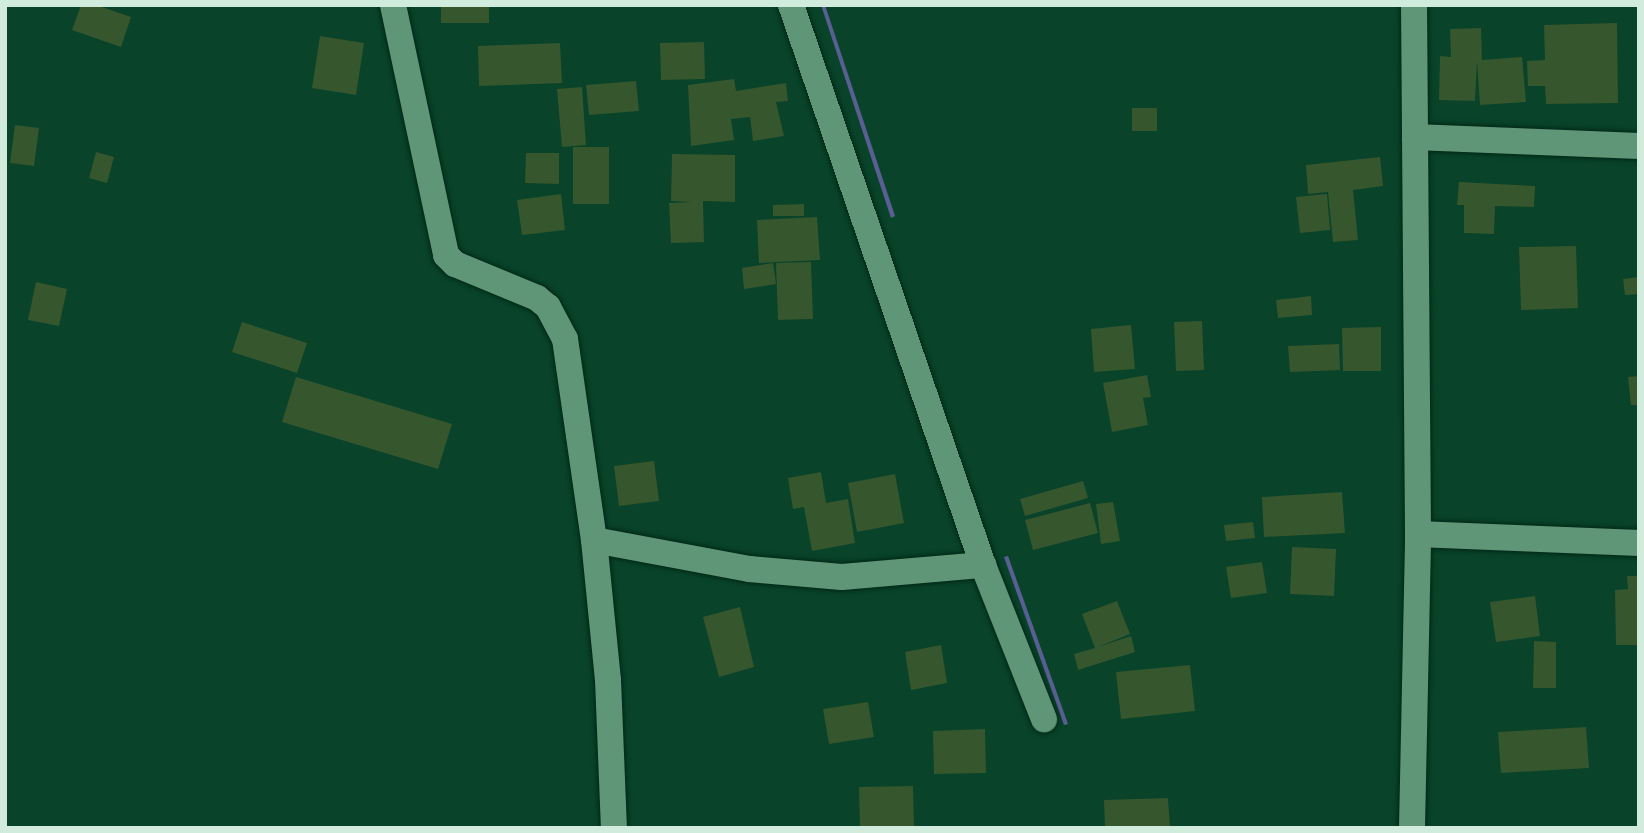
<!DOCTYPE html>
<style>
body{margin:0}
#map{position:relative;width:1644px;height:833px;overflow:hidden;background:#08432a;font-family:Cabin,sans-serif}
div>[style]{position:absolute}
[style*='--x']{left:calc(var(--x)*1px);top:calc(var(--y)*1px);width:calc(var(--w)*1px);rotate:calc(var(--a)*1deg)}
.water>*{inset:0;background:#5a5f93}
.building>*{inset:0;background:#36562e}
.roads{filter:drop-shadow(0 0 2px #002815) drop-shadow(0 0 2px #002815)}
.minor>*{height:26px;margin:-13px;padding:0 13px;transform-origin:13px;border-radius:13px;background:#609678}
span{translate:-50% -50%;white-space:nowrap;text-align:center;line-height:1.15;-webkit-text-stroke:6px #08432a;paint-order:stroke}
.frame{position:absolute;inset:0;border:7px solid #d1ecdc;pointer-events:none}
</style>
<div id="map">
<div class="water">
<i style="clip-path:polygon(821px 5px,825px 5px,895px 216px,891px 218px)"></i>
<i style="clip-path:polygon(1008px 556px,1068px 724px,1064px 725px,1004px 557px)"></i>
</div>
<div class="building">
<i style="clip-path:polygon(81px 5px,96px 5px,131px 17px,121px 47px,72px 30px)"></i>
<i style="clip-path:polygon(441px 5px,489px 5px,489px 23px,441px 23px)"></i>
<i style="clip-path:polygon(1617px 23px,1618px 103px,1546px 104px,1545px 86px,1528px 86px,1527px 61px,1545px 60px,1544px 25px)"></i>
<i style="clip-path:polygon(1481px 28px,1482px 60px,1522px 57px,1526px 102px,1480px 105px,1477px 61px,1475px 101px,1439px 100px,1440px 56px,1451px 57px,1450px 29px)"></i>
<i style="clip-path:polygon(320px 36px,364px 43px,356px 95px,312px 88px)"></i>
<i style="clip-path:polygon(704px 42px,705px 79px,661px 80px,660px 43px)"></i>
<i style="clip-path:polygon(560px 43px,562px 83px,479px 86px,478px 46px)"></i>
<i style="clip-path:polygon(734px 79px,736px 91px,786px 83px,788px 101px,776px 102px,784px 136px,753px 141px,750px 117px,731px 119px,734px 140px,691px 146px,688px 85px)"></i>
<i style="clip-path:polygon(636px 81px,639px 111px,589px 115px,586px 85px)"></i>
<i style="clip-path:polygon(582px 87px,586px 145px,562px 147px,557px 89px)"></i>
<i style="clip-path:polygon(1132px 108px,1157px 108px,1157px 131px,1132px 131px)"></i>
<i style="clip-path:polygon(15px 125px,39px 128px,34px 166px,10px 163px)"></i>
<i style="clip-path:polygon(573px 147px,609px 147px,609px 204px,573px 204px)"></i>
<i style="clip-path:polygon(96px 152px,114px 157px,107px 183px,89px 178px)"></i>
<i style="clip-path:polygon(526px 153px,559px 153px,559px 184px,525px 183px)"></i>
<i style="clip-path:polygon(672px 154px,735px 155px,735px 202px,703px 201px,704px 242px,671px 243px,669px 203px,692px 202px,671px 201px)"></i>
<i style="clip-path:polygon(1380px 157px,1383px 186px,1353px 190px,1358px 240px,1333px 242px,1328px 192px,1308px 194px,1306px 165px)"></i>
<i style="clip-path:polygon(1459px 182px,1535px 186px,1534px 207px,1495px 206px,1494px 234px,1464px 233px,1464px 205px,1457px 205px)"></i>
<i style="clip-path:polygon(561px 194px,565px 230px,522px 235px,517px 200px)"></i>
<i style="clip-path:polygon(1327px 194px,1330px 230px,1300px 233px,1296px 197px)"></i>
<i style="clip-path:polygon(804px 204px,804px 216px,773px 216px,773px 205px)"></i>
<i style="clip-path:polygon(817px 217px,820px 260px,759px 263px,757px 220px)"></i>
<i style="clip-path:polygon(1576px 246px,1578px 308px,1521px 310px,1519px 247px)"></i>
<i style="clip-path:polygon(811px 262px,813px 319px,778px 320px,776px 263px)"></i>
<i style="clip-path:polygon(773px 263px,776px 284px,744px 289px,742px 268px)"></i>
<i style="clip-path:polygon(1639px 277px,1639px 294px,1625px 295px,1623px 279px)"></i>
<i style="clip-path:polygon(36px 282px,67px 289px,59px 326px,28px 320px)"></i>
<i style="clip-path:polygon(1311px 296px,1312px 315px,1278px 318px,1276px 300px)"></i>
<i style="clip-path:polygon(1202px 321px,1204px 370px,1176px 371px,1174px 322px)"></i>
<i style="clip-path:polygon(242px 322px,307px 343px,297px 373px,232px 352px)"></i>
<i style="clip-path:polygon(1131px 325px,1135px 369px,1094px 372px,1091px 329px)"></i>
<i style="clip-path:polygon(1381px 327px,1381px 371px,1343px 371px,1342px 328px)"></i>
<i style="clip-path:polygon(1339px 344px,1340px 370px,1290px 372px,1288px 346px)"></i>
<i style="clip-path:polygon(1147px 375px,1151px 397px,1143px 398px,1148px 425px,1112px 432px,1103px 383px)"></i>
<i style="clip-path:polygon(1639px 376px,1639px 405px,1631px 405px,1628px 377px)"></i>
<i style="clip-path:polygon(296px 377px,452px 424px,438px 469px,282px 422px)"></i>
<i style="clip-path:polygon(654px 461px,659px 501px,619px 506px,614px 466px)"></i>
<i style="clip-path:polygon(821px 472px,826px 503px,848px 499px,855px 543px,812px 551px,804px 507px,793px 509px,788px 478px)"></i>
<i style="clip-path:polygon(895px 474px,904px 523px,857px 532px,848px 483px)"></i>
<i style="clip-path:polygon(1083px 481px,1088px 498px,1025px 516px,1020px 499px)"></i>
<i style="clip-path:polygon(1342px 492px,1345px 533px,1264px 537px,1262px 497px)"></i>
<i style="clip-path:polygon(1113px 502px,1120px 541px,1101px 544px,1096px 504px)"></i>
<i style="clip-path:polygon(1090px 503px,1098px 533px,1033px 550px,1025px 520px)"></i>
<i style="clip-path:polygon(1253px 522px,1255px 538px,1226px 541px,1224px 525px)"></i>
<i style="clip-path:polygon(1292px 547px,1336px 549px,1334px 596px,1290px 594px)"></i>
<i style="clip-path:polygon(1262px 562px,1267px 593px,1231px 598px,1226px 567px)"></i>
<i style="clip-path:polygon(1627px 576px,1639px 576px,1639px 645px,1616px 645px,1615px 590px,1628px 589px)"></i>
<i style="clip-path:polygon(1535px 596px,1540px 636px,1496px 642px,1490px 602px)"></i>
<i style="clip-path:polygon(1117px 601px,1130px 634px,1098px 647px,1131px 636px,1135px 652px,1078px 670px,1074px 654px,1095px 648px,1082px 614px)"></i>
<i style="clip-path:polygon(740px 607px,754px 667px,719px 677px,703px 617px)"></i>
<i style="clip-path:polygon(1534px 641px,1556px 642px,1556px 688px,1533px 688px)"></i>
<i style="clip-path:polygon(941px 645px,947px 683px,911px 690px,905px 652px)"></i>
<i style="clip-path:polygon(1190px 665px,1195px 711px,1121px 719px,1116px 672px)"></i>
<i style="clip-path:polygon(868px 702px,874px 737px,829px 744px,823px 709px)"></i>
<i style="clip-path:polygon(1586px 727px,1589px 768px,1501px 773px,1498px 732px)"></i>
<i style="clip-path:polygon(985px 729px,986px 773px,934px 774px,933px 731px)"></i>
<i style="clip-path:polygon(913px 786px,914px 828px,860px 828px,859px 787px)"></i>
<i style="clip-path:polygon(1168px 798px,1170px 828px,1105px 828px,1104px 800px)"></i>
</div>
<div class="roads">
<div class="minor">
<i style="--x:393;--y:5;--w:256;--a:78"></i>
<i style="--x:446;--y:255;--w:13;--a:45"></i>
<i style="--x:455;--y:264;--w:89;--a:22.5"></i>
<i style="--x:537;--y:298;--w:14;--a:39"></i>
<i style="--x:548;--y:307;--w:36;--a:62"></i>
<i style="--x:565;--y:339;--w:203;--a:81.8"></i>
<i style="--x:594;--y:540;--w:141;--a:84.3"></i>
<i style="--x:608;--y:680;--w:148;--a:87.7"></i>
<i style="--x:791;--y:5;--w:592;--a:71.08"></i>
<i style="--x:983;--y:565;--w:166;--a:68.4"></i>
<i style="--x:1415;--y:137;--w:224;--a:2.3"></i>
<i style="--x:1418;--y:534;--w:221;--a:2.3"></i>
<i style="--x:594;--y:540;--w:158;--a:10.6"></i>
<i style="--x:749;--y:569;--w:93;--a:4.9"></i>
<i style="--x:842;--y:577;--w:142;--a:-4.9"></i>
<i style="--x:1412;--y:828;--w:294;--a:-88.8"></i>
<i style="--x:1418;--y:534;--w:529;--a:-90.43"></i>
</div>
</div>
<div class="frame"></div>
</div>
